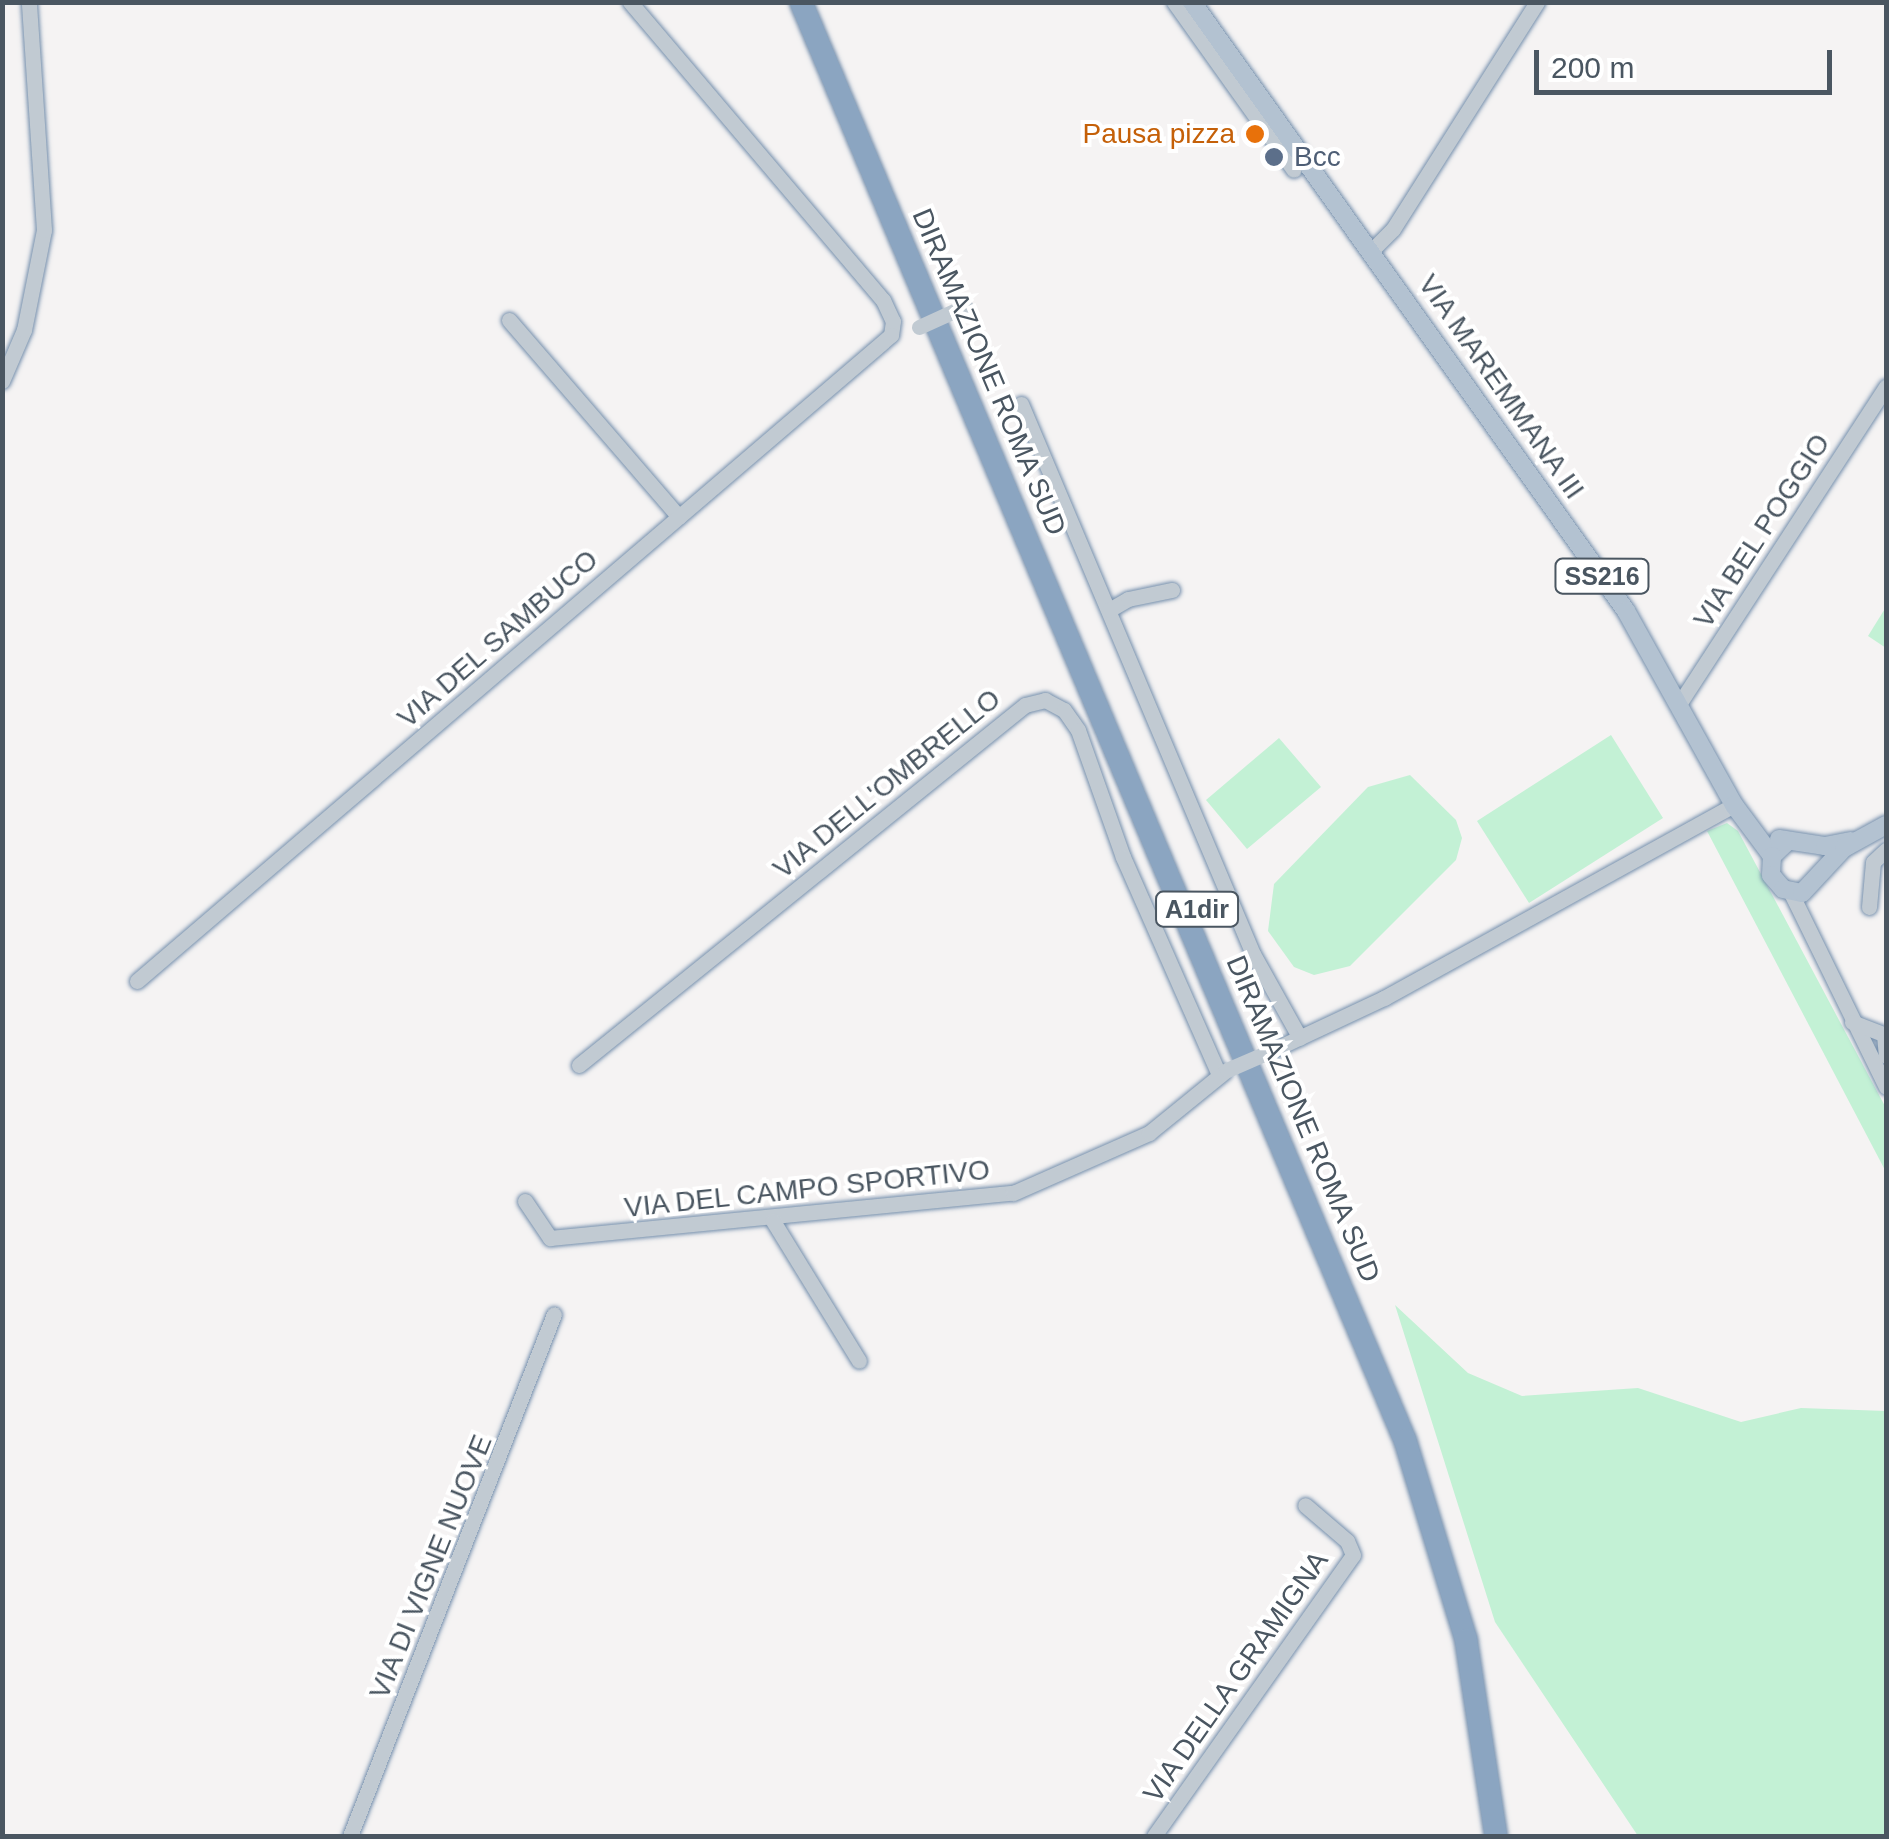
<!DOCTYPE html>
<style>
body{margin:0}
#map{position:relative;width:1889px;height:1839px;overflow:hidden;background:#f5f3f3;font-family:Arial,sans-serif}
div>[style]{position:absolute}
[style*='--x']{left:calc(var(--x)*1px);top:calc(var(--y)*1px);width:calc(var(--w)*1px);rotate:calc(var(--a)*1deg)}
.green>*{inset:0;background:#c3f1d5}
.roads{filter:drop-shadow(0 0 2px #7690ad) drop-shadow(0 0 2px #7690ad)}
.minor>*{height:15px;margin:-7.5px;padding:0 7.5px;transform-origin:7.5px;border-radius:7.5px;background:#c1cad2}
.major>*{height:18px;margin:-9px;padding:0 9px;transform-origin:9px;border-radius:9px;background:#b3c2d1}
.highway>*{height:22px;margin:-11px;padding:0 11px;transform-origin:11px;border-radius:11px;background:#8ba5c1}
.minor-bridge>*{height:15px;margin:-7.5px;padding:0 7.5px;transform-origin:7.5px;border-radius:7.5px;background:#c1cad2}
.dots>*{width:28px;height:28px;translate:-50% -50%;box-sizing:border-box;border:5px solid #fff;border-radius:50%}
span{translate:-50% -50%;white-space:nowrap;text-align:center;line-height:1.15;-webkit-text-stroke:8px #fff;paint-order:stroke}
.shield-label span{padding:2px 8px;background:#fff;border:2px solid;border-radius:8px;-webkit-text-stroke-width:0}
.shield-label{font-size:25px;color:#4a5661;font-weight:700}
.food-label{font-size:28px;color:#c56008}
.right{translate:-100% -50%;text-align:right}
.service-label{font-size:28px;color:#4e5e75}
.left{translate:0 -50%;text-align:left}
.street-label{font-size:28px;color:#4a5661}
.frame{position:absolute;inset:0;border:5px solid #4a5661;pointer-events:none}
.scale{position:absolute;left:1534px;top:50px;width:298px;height:45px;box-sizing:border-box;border:5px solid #4a5661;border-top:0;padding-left:12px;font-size:30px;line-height:35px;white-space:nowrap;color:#4a5661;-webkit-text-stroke:8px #fff;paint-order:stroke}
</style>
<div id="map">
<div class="green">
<i style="clip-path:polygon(1886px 607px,1886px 648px,1868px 636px)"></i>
<i style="clip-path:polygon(1611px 735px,1663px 818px,1529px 903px,1477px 821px)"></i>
<i style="clip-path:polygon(1279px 738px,1321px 787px,1247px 849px,1206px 800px)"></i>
<i style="clip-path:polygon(1410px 775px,1456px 820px,1462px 838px,1456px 860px,1350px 966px,1314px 975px,1294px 967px,1268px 931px,1274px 884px,1368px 787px)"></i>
<i style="clip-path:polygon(1727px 823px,1738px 831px,1886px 1108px,1886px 1172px,1707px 831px)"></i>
<i style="clip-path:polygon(1395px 1305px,1468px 1373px,1522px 1396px,1638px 1388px,1741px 1422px,1801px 1408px,1886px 1411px,1886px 1836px,1638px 1836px,1495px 1622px)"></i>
</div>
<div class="roads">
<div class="minor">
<i style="--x:630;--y:2;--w:391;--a:49.7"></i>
<i style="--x:883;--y:300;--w:23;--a:65"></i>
<i style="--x:893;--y:321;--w:14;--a:98"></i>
<i style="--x:1174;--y:2;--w:206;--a:54.5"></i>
<i style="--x:1371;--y:251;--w:31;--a:-45"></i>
<i style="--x:1393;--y:229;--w:269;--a:-57.6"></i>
<i style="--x:509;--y:320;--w:260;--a:49.2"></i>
<i style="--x:2;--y:381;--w:56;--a:-66.7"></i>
<i style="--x:24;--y:330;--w:102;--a:-78.7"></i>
<i style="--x:44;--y:230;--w:228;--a:-93.8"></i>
<i style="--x:1021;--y:404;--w:597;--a:67.13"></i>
<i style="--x:1253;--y:954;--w:96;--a:60.8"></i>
<i style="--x:1109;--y:610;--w:22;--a:-30"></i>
<i style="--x:1128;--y:599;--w:45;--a:-11.6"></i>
<i style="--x:1679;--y:704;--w:379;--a:-56.9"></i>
<i style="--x:1791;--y:893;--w:216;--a:63.9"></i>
<i style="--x:1869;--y:907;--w:45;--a:-84.9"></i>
<i style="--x:1873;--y:862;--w:18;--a:-43"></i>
<i style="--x:137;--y:981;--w:993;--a:-40.59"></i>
<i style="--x:1852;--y:1022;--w:34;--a:21"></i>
<i style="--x:1884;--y:1034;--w:22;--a:85"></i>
<i style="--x:1273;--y:1050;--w:123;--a:-25.1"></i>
<i style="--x:1384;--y:998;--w:400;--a:-28.9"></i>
<i style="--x:579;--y:1065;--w:573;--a:-38.91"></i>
<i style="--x:1025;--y:705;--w:21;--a:-14"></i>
<i style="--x:1045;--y:700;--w:21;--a:28"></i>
<i style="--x:1064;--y:710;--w:24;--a:55"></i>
<i style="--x:1078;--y:730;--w:135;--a:70.5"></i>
<i style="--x:1123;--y:857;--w:238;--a:66.2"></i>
<i style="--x:525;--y:1201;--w:45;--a:56"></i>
<i style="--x:550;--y:1238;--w:465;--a:-5.6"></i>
<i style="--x:1013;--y:1193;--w:149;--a:-23.8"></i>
<i style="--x:1149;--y:1133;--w:97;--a:-39.1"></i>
<i style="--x:773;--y:1221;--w:164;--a:58.4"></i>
<i style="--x:350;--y:1836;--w:560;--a:-68.65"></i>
<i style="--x:1154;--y:1836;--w:344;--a:-54.7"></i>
<i style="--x:1353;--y:1555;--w:15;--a:-113"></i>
<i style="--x:1347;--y:1541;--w:55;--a:-139.4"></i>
</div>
<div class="major">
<i style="--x:1192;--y:2;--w:748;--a:54.52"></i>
<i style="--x:1626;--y:611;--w:222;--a:60.9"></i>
<i style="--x:1734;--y:805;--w:64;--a:53.3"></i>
<i style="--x:1779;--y:839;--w:47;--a:8.7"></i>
<i style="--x:1825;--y:846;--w:26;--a:-11"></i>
<i style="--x:1787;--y:842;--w:21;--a:137"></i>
<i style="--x:1772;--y:856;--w:19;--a:93"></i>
<i style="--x:1771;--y:875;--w:18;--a:49"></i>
<i style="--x:1783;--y:889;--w:19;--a:12"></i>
<i style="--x:1802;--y:893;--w:62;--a:-47"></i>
<i style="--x:1844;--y:848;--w:48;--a:-28.7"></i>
</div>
<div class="highway">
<i style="--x:801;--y:2;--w:1560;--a:67.22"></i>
<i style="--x:1405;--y:1440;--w:209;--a:73"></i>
<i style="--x:1466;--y:1640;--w:198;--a:81.3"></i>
</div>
</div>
<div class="minor-bridge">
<i style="--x:919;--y:327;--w:51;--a:-24.5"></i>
<i style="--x:1227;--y:1070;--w:50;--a:-23.5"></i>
</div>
<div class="dots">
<i style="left:1255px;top:134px;background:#e8710a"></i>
<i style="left:1274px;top:157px;background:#5c6f8a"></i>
</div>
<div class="shield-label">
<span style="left:1602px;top:576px">SS216</span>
<span style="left:1197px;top:909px">A1dir</span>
</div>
<div class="food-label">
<span class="right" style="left:1235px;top:134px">Pausa pizza</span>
</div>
<div class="service-label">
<span class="left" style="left:1294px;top:157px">Bcc</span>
</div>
<div class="street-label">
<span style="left:989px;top:372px;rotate:67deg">DIRAMAZIONE ROMA SUD</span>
<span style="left:1501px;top:387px;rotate:55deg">VIA MAREMMANA III</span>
<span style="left:1762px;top:531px;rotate:-57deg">VIA BEL POGGIO</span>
<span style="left:498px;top:639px;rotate:-41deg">VIA DEL SAMBUCO</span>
<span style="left:887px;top:784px;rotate:-39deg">VIA DELL'OMBRELLO</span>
<span style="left:1303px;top:1119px;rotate:67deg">DIRAMAZIONE ROMA SUD</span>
<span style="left:807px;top:1189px;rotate:-6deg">VIA DEL CAMPO SPORTIVO</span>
<span style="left:431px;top:1567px;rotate:-68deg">VIA DI VIGNE NUOVE</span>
<span style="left:1236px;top:1677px;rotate:-55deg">VIA DELLA GRAMIGNA</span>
</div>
<div class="frame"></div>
<div class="scale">200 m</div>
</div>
